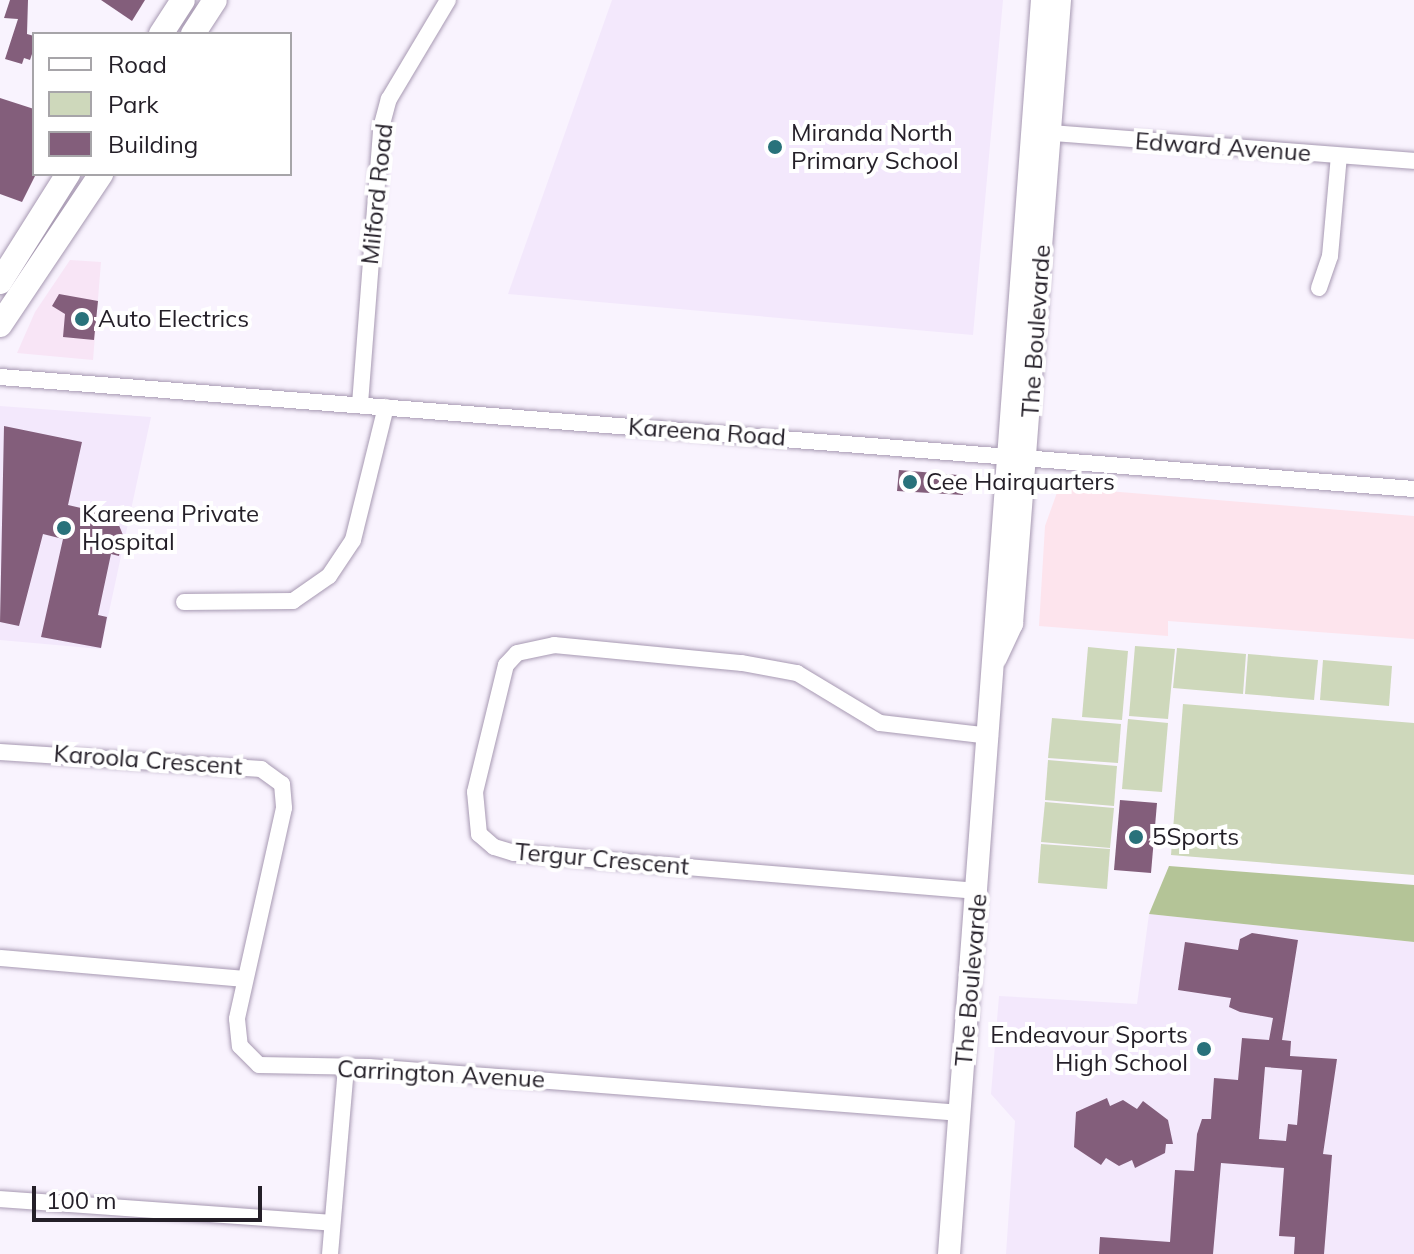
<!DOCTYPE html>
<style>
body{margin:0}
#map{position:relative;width:1414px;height:1254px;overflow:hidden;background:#f9f3fe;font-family:Mulish,sans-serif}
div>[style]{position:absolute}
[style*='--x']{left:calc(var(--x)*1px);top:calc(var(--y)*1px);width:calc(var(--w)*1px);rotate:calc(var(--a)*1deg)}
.commercial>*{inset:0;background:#f8e5f6}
.industrial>*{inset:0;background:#fde4ed}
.built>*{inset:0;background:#f3e8fc}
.green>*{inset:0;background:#ced8bb}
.forest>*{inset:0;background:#b4c497}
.building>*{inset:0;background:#835e7b}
.roads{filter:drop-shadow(0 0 2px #a799b2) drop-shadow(0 0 2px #a799b2)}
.minor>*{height:16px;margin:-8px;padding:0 8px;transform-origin:8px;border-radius:8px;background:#fff}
.secondary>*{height:22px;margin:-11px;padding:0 11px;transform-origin:11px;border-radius:11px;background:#fff}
.primary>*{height:24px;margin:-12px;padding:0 12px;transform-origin:12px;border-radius:12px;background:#fff}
.dots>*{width:22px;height:22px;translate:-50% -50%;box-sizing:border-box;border:4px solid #fff;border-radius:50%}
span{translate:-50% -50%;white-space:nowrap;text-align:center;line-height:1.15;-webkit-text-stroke:8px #fff;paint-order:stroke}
.poi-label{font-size:24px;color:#241f28}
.left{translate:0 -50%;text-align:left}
.right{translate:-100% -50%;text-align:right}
.street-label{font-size:24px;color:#241f28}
.legend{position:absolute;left:32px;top:32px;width:260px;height:144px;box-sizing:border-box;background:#fff;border:2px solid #a7a5a9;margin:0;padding:10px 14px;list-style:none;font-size:24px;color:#241f28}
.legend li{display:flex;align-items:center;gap:16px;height:40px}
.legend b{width:40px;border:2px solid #a7a5a9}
.scale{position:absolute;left:32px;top:1186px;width:230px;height:36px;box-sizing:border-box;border:4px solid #241f28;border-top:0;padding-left:10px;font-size:24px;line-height:28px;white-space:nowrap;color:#241f28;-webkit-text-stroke:6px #fff;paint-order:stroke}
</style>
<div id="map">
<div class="commercial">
<i style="clip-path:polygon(70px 260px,101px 262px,93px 360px,17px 353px,35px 312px)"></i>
</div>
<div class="industrial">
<i style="clip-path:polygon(1059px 487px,1414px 516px,1414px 639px,1168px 621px,1168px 636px,1039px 626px,1045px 526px)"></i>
</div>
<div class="built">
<i style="clip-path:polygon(612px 0,1003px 0,973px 335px,508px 294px)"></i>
<i style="clip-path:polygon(0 406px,151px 417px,101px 649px,0 640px)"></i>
<i style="clip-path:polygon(1149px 914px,1414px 942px,1414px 1254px,1006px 1254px,1015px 1121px,991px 1094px,999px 996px,1137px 1004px)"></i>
</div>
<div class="green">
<i style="clip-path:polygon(1135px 646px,1175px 649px,1168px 719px,1129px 716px)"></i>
<i style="clip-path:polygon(1088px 647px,1128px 651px,1122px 720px,1082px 717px)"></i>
<i style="clip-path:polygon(1177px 648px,1246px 654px,1243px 694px,1173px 688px)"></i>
<i style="clip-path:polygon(1248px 654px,1318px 660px,1314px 700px,1245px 694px)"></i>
<i style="clip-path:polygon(1323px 660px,1392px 666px,1389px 706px,1320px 700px)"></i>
<i style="clip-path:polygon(1183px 704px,1414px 723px,1414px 875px,1171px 855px)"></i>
<i style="clip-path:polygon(1052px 718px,1121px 724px,1118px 763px,1048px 758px)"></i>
<i style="clip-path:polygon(1128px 719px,1168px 723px,1162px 792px,1122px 789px)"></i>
<i style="clip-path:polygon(1048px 760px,1117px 766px,1114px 806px,1045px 800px)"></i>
<i style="clip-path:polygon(1045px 802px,1114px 808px,1110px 848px,1041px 842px)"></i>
<i style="clip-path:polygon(1041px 844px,1110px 849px,1107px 889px,1038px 883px)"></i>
</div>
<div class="forest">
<i style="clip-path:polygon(1169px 866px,1414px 885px,1414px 942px,1149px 914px)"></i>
</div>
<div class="building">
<i style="clip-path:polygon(10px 0,28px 0,27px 34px,34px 36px,34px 48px,30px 60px,24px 58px,22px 64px,5px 59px,18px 19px,4px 18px)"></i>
<i style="clip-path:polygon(101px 0,145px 0,132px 21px)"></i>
<i style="clip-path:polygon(0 98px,34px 109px,36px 174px,22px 202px,0 194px)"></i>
<i style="clip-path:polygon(59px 294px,98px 301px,94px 340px,63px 337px,65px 314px,52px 306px)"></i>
<i style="clip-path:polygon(4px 426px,82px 442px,68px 505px,107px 514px,106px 521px,118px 523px,123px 535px,119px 556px,111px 554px,98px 615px,107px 617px,101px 648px,41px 637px,63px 539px,43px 534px,19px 626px,0 622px)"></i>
<i style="clip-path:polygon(899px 470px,958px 475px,964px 482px,963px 495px,897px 491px)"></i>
<i style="clip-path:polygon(1120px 800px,1157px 803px,1151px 873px,1114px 870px)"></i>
<i style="clip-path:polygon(evenodd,1252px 933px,1298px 940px,1282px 1040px,1291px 1041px,1290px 1056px,1337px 1059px,1323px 1154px,1332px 1155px,1324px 1254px,1294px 1254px,1295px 1237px,1279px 1236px,1284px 1168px,1221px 1163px,1213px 1254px,1099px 1254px,1100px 1237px,1170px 1242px,1175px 1170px,1194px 1171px,1197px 1134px,1202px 1119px,1211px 1119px,1214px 1078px,1238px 1080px,1242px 1038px,1269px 1040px,1273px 1018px,1240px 1012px,1229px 1007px,1231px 998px,1178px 990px,1185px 942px,1238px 950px,1240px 939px,1252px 933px,1265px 1067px,1302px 1070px,1297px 1125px,1288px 1124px,1286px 1141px,1259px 1139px,1265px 1067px)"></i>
<i style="clip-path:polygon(1107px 1098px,1110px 1106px,1123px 1100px,1137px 1109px,1143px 1101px,1168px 1120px,1173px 1144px,1166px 1144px,1165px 1153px,1135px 1168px,1132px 1160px,1119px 1166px,1106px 1158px,1101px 1165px,1074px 1147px,1076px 1112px)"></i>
</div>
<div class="roads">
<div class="minor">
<i style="--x:1039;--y:132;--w:376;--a:4.4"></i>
<i style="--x:1319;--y:288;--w:34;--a:-71"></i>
<i style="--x:1330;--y:256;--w:100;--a:-84.9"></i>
<i style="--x:0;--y:377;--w:1418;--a:4.53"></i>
<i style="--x:360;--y:404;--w:277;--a:-85.6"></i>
<i style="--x:381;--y:128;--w:30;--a:-75"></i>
<i style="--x:389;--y:99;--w:115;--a:-59.2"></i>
<i style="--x:184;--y:602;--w:109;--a:-0.5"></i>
<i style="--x:293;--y:601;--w:44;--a:-34.8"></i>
<i style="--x:329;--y:576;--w:43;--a:-56.3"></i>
<i style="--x:353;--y:540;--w:137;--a:-76.1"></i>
<i style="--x:0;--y:752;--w:262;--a:3.7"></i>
<i style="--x:261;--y:769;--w:26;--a:36"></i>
<i style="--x:282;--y:784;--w:24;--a:85"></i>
<i style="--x:284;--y:808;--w:216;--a:102.6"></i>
<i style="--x:237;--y:1019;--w:27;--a:84"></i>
<i style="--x:240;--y:1046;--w:27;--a:45"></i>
<i style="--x:259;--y:1065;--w:110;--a:1"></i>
<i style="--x:369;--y:1067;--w:594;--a:4.44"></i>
<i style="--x:978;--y:891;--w:466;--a:-175.3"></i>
<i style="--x:514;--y:853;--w:21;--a:-163"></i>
<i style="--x:494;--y:847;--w:20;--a:-139"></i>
<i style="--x:479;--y:834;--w:42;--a:-95.4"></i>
<i style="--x:475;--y:792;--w:131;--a:-76.3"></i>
<i style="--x:506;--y:665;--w:16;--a:-47"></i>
<i style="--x:517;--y:653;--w:38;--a:-12"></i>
<i style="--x:554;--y:645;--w:189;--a:5.5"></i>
<i style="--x:742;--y:663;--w:56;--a:10.3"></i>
<i style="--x:797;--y:673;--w:97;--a:31.1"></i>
<i style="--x:880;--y:723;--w:111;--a:6.7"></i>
<i style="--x:0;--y:958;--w:244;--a:4.9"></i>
<i style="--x:0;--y:1199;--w:333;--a:4.1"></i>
<i style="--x:330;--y:1254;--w:187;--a:-85.1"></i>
</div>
<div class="secondary">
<i style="--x:996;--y:658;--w:38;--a:-65"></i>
<i style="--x:1012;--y:624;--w:626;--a:-85.6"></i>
<i style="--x:949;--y:1254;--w:1257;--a:-85.76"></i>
</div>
<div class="primary">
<i style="--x:161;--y:34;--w:40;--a:-57.1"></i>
<i style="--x:193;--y:34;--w:40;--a:-57.1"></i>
<i style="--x:0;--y:282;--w:128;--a:-57.8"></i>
<i style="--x:0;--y:325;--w:182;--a:-56.2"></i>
</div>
</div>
<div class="dots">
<i style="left:775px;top:147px;background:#29727b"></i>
<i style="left:82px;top:319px;background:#29727b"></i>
<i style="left:910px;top:482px;background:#29727b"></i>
<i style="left:64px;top:528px;background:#29727b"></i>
<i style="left:1136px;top:837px;background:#29727b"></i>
<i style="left:1204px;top:1049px;background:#29727b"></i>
</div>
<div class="poi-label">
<span class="left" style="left:791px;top:147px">Miranda North<br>Primary School</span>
<span class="left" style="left:98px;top:319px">Auto Electrics</span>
<span class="left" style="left:926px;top:482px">Cee Hairquarters</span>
<span class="left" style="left:82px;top:528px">Kareena Private<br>Hospital</span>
<span class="left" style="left:1152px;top:837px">5Sports</span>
<span class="right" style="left:1188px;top:1049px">Endeavour Sports<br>High School</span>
</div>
<div class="street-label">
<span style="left:1223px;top:147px;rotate:4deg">Edward Avenue</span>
<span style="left:377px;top:194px;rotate:-84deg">Milford Road</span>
<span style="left:1036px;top:331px;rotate:-86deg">The Boulevarde</span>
<span style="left:707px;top:432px;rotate:4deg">Kareena Road</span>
<span style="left:148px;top:760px;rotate:4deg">Karoola Crescent</span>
<span style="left:602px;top:859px;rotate:5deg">Tergur Crescent</span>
<span style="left:971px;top:980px;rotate:-85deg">The Boulevarde</span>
<span style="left:441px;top:1074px;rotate:3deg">Carrington Avenue</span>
</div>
<ul class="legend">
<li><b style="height:10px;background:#fff"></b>Road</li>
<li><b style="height:22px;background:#ced8bb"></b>Park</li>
<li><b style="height:22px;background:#835e7b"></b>Building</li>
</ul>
<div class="scale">100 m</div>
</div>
